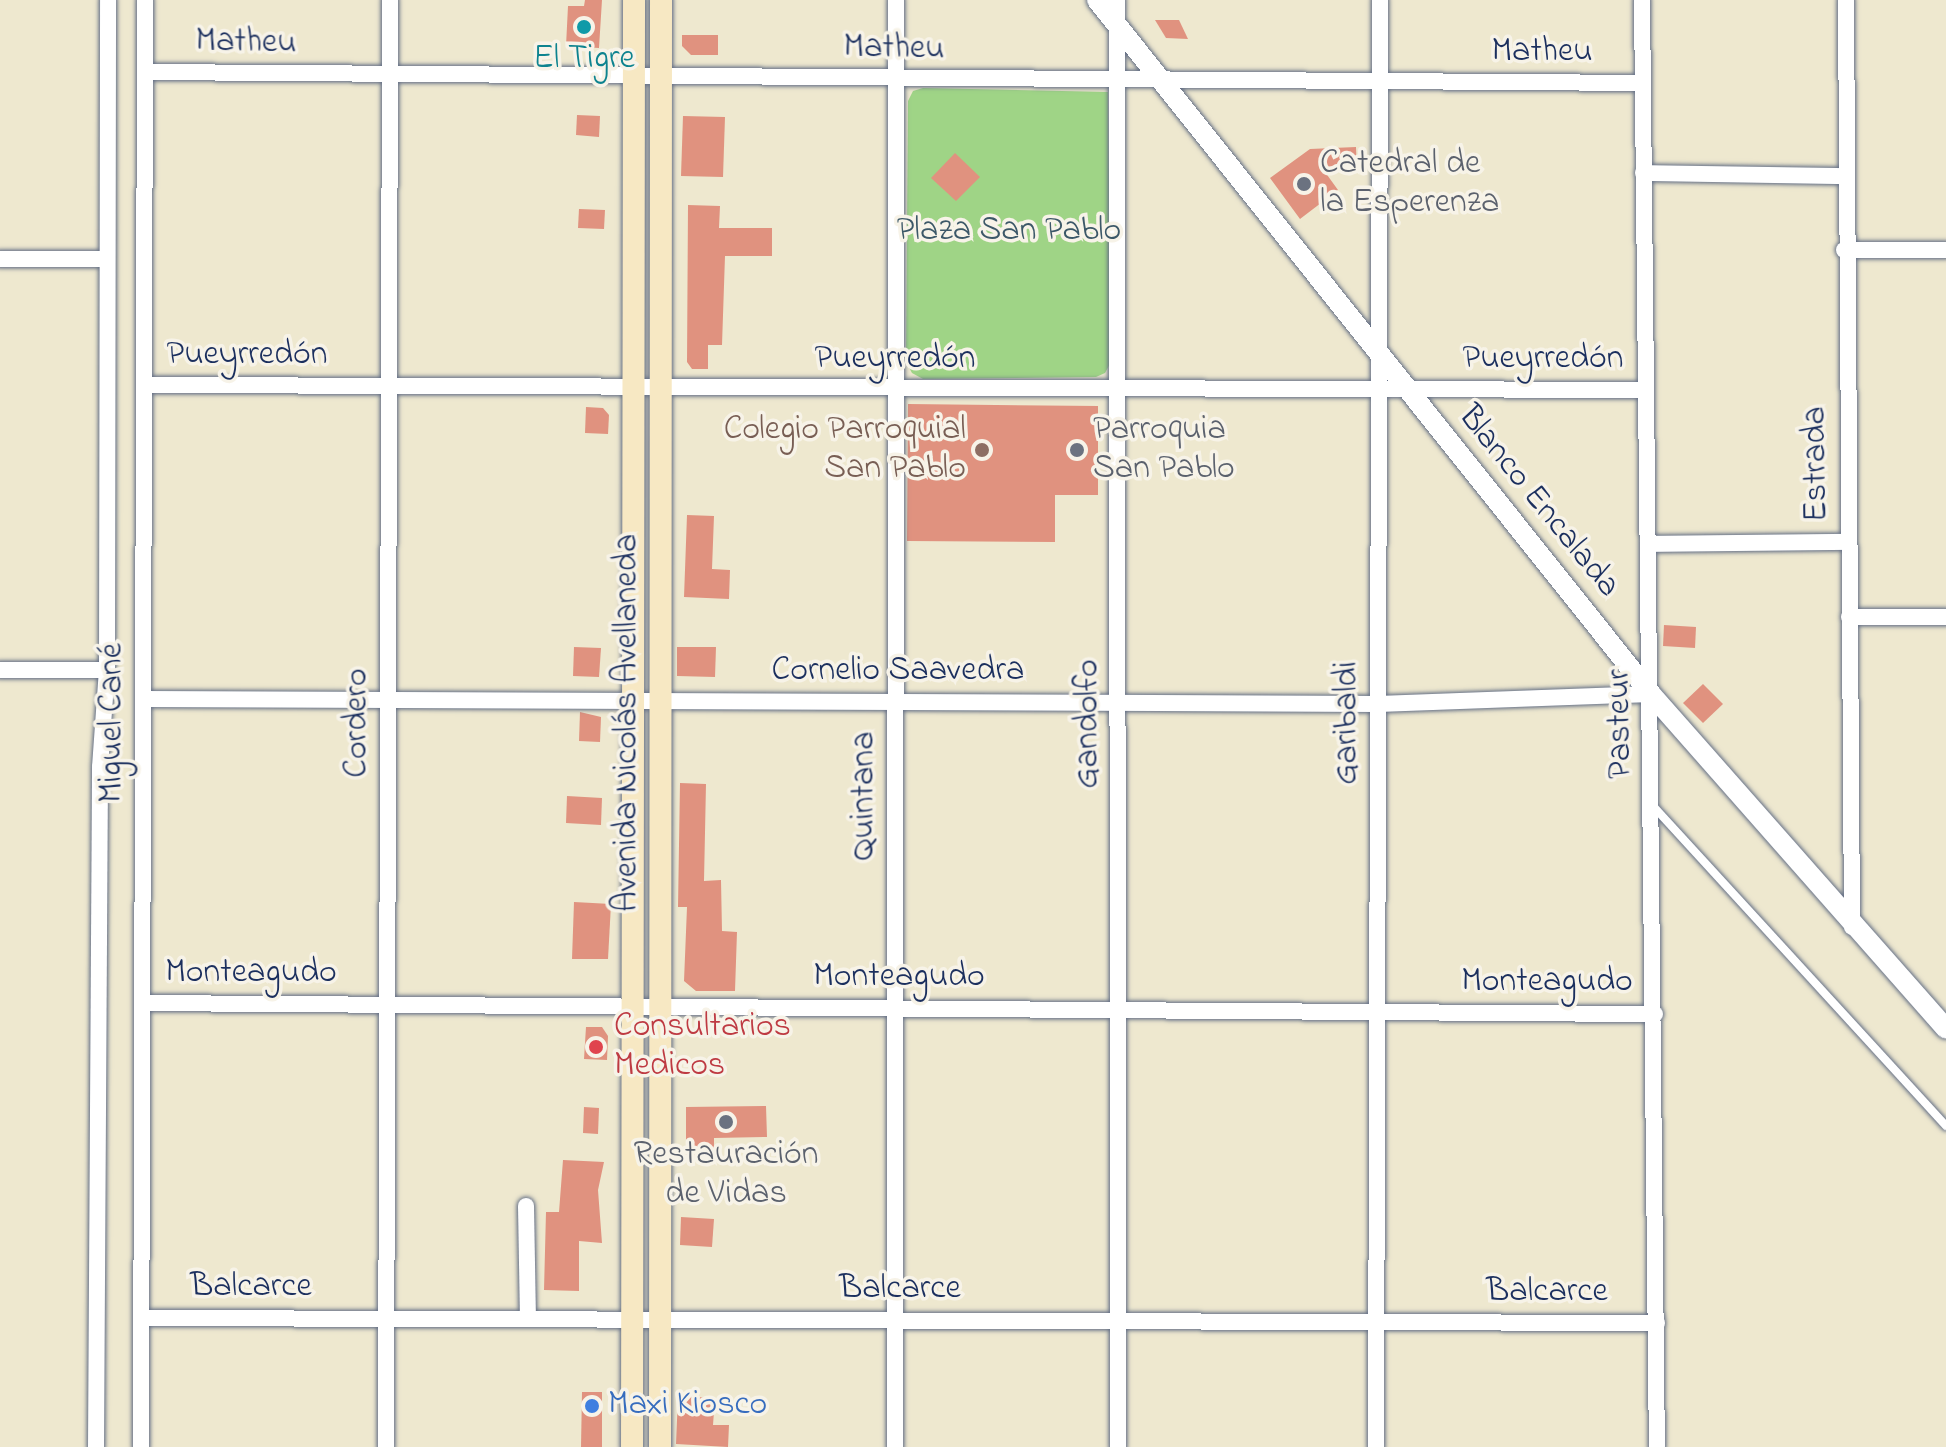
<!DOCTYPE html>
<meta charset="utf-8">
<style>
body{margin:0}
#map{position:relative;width:1946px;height:1447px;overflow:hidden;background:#eee8cf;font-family:"Indie Flower",sans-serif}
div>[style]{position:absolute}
.green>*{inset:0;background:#9fd486}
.building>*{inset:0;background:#e0927f}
.roads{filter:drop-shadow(0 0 2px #657086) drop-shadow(0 0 2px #657086)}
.service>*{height:8px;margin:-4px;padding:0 4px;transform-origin:4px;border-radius:4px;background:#fff}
.minor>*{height:16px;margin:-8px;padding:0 8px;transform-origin:8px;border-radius:8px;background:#fff}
.tertiary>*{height:20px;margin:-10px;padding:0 10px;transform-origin:10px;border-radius:10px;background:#fff}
.secondary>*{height:22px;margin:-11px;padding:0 11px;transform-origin:11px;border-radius:11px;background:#f7e8c3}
.dots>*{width:22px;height:22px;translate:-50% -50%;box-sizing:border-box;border:4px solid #f7f3e8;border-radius:50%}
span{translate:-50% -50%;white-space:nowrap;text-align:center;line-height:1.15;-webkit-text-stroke:7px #f7f3e8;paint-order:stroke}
.street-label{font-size:34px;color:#1b2f5e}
.culture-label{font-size:34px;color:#0d838f}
.worship-label{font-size:34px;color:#5b616d}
.left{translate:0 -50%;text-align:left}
.park-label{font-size:34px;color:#3c5868}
.education-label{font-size:34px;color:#785e54}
.right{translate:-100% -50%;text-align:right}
.health-label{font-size:34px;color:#be3a42}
.shop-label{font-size:34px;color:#366cbe}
</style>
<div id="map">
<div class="green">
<div style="clip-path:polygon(923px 88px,1108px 92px,1111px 362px,1105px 373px,1096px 377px,923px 379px,912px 373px,906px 362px,908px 101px,913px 91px)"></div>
</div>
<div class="building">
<div style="clip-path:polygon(585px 0,602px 0,599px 48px,566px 46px,568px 6px,584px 6px)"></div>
<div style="clip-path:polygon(1155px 20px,1179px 20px,1188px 39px,1166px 38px)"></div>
<div style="clip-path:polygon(682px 35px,718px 35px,718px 55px,691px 55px,682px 46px)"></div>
<div style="clip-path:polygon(577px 115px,600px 116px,599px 137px,576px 135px)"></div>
<div style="clip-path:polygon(683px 116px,725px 117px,723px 177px,681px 176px)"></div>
<div style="clip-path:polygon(1356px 147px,1357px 171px,1325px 172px,1338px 190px,1300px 219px,1270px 178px,1310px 149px)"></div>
<div style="clip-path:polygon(955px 153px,980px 177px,956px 201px,931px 178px)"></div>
<div style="clip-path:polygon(688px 205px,720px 206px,719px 228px,772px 228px,772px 256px,725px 256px,722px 345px,708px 345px,708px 369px,692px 369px,687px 362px)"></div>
<div style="clip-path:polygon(579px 209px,605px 210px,604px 229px,578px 228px)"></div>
<div style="clip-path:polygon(908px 404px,1098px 406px,1098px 495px,1055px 495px,1055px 542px,907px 541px)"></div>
<div style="clip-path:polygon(586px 407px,603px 408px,609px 415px,608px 434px,585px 433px)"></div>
<div style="clip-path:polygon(687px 515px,714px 516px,712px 569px,730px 570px,729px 599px,684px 597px)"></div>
<div style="clip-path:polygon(1664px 625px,1696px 627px,1695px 648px,1663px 646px)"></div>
<div style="clip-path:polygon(574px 647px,601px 648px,599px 677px,573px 676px)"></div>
<div style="clip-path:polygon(677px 647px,716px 647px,715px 677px,677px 676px)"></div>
<div style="clip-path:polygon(1703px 684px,1723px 704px,1703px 723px,1683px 703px)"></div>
<div style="clip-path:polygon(580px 712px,601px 717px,600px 742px,579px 741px)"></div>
<div style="clip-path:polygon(680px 783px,706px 784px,704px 881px,721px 880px,722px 931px,737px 932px,735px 991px,696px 991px,684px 981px,687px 907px,678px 907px)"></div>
<div style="clip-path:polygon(567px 796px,602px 798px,601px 825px,566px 823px)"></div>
<div style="clip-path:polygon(574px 902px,611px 904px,608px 959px,572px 959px)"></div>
<div style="clip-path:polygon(586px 1027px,602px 1027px,608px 1036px,607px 1060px,584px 1059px)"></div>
<div style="clip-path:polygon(766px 1106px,767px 1137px,714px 1138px,714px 1160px,686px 1161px,686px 1107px)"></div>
<div style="clip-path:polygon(584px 1107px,599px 1108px,598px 1134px,583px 1133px)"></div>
<div style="clip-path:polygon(563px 1160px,604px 1162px,598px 1190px,602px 1243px,579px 1241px,579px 1291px,544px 1290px,546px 1212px,559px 1212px)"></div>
<div style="clip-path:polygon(681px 1217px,714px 1219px,712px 1247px,680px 1245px)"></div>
<div style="clip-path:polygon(582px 1392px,602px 1392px,602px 1447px,581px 1447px)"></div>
<div style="clip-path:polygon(678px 1396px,715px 1398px,713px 1425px,729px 1425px,728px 1447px,676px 1444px)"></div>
</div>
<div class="roads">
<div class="service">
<div style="left:1653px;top:806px;width:434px;rotate:47.5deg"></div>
</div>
<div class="minor">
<div style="left:1117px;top:0;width:1447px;rotate:89.96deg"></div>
<div style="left:1642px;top:0;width:1447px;rotate:89.41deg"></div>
<div style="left:1846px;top:0;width:927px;rotate:89.63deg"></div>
<div style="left:146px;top:72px;width:1496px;rotate:0.42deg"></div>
<div style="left:1643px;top:173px;width:201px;rotate:0.9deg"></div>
<div style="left:1844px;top:250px;width:102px"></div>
<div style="left:0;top:259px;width:106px"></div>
<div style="left:145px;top:385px;width:1500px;rotate:0.19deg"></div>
<div style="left:1648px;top:544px;width:200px;rotate:-0.6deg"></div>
<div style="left:1849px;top:617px;width:97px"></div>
<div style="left:0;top:670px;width:107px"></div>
<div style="left:143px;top:699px;width:1235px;rotate:0.23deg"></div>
<div style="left:1378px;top:704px;width:273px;rotate:-2.1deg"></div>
<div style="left:142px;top:1003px;width:1513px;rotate:0.42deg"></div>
<div style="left:526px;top:1206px;width:112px;rotate:89deg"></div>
<div style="left:141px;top:1318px;width:1516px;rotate:0.19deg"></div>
<div style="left:96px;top:1447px;width:680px;rotate:-89.66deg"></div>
<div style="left:100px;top:767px;width:97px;rotate:-85.9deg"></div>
<div style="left:107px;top:670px;width:670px;rotate:-89.91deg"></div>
<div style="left:141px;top:1447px;width:1447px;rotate:-89.84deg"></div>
<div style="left:386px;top:1447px;width:1447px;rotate:-89.84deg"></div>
<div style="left:895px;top:1447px;width:1447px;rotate:-89.96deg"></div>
<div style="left:1376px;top:1447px;width:1447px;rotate:-89.84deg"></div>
</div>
<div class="tertiary">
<div style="left:1097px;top:0;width:888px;rotate:51.4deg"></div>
<div style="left:1651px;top:694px;width:446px;rotate:48.6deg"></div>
</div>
<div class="secondary">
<div style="left:632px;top:1447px;width:1447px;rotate:-89.92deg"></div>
<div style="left:660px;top:1447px;width:1447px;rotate:-89.96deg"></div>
</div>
</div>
<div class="dots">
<div style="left:584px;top:27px;background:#0f9aa8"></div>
<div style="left:1304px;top:184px;background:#6b7280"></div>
<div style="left:982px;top:450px;background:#8d6e63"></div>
<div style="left:1077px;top:450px;background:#6b7280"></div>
<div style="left:596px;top:1047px;background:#e0444e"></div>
<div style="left:726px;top:1122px;background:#6b7280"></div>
<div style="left:592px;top:1406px;background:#3f7fe0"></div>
</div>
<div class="street-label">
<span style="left:246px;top:43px;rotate:1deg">Matheu</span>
<span style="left:894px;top:49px;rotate:1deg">Matheu</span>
<span style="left:1542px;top:53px">Matheu</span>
<span style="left:247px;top:356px">Pueyrredón</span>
<span style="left:895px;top:360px">Pueyrredón</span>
<span style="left:1543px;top:360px">Pueyrredón</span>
<span style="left:1817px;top:464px;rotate:-91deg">Estrada</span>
<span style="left:1538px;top:502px;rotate:51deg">Blanco Encalada</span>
<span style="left:898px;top:672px">Cornelio Saavedra</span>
<span style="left:113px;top:723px;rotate:-90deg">Miguel Cané</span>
<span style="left:358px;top:723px;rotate:-90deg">Cordero</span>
<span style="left:628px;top:723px;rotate:-90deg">Avenida Nicolás Avellaneda</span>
<span style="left:1348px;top:723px;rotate:-90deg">Garibaldi</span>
<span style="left:1089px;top:724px;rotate:-90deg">Gandolfo</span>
<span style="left:1621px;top:724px;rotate:-91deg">Pasteur</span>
<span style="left:865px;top:796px;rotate:-90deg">Quintana</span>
<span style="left:251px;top:974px">Monteagudo</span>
<span style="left:899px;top:978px">Monteagudo</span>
<span style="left:1547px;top:983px">Monteagudo</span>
<span style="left:251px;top:1288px">Balcarce</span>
<span style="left:900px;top:1290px">Balcarce</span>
<span style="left:1547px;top:1293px">Balcarce</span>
</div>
<div class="culture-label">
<span style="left:584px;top:60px">El Tigre</span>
</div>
<div class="worship-label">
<span class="left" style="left:1320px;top:184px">Catedral de<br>la Esperenza</span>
<span class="left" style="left:1093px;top:450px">Parroquia<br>San Pablo</span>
<span style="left:726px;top:1175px">Restauración<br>de Vidas</span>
</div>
<div class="park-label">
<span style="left:1009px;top:232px">Plaza San Pablo</span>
</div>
<div class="education-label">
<span class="right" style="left:966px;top:450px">Colegio Parroquial<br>San Pablo</span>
</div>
<div class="health-label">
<span class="left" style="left:614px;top:1047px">Consultarios<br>Medicos</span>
</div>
<div class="shop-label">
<span class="left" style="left:608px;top:1406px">Maxi Kiosco</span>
</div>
</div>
